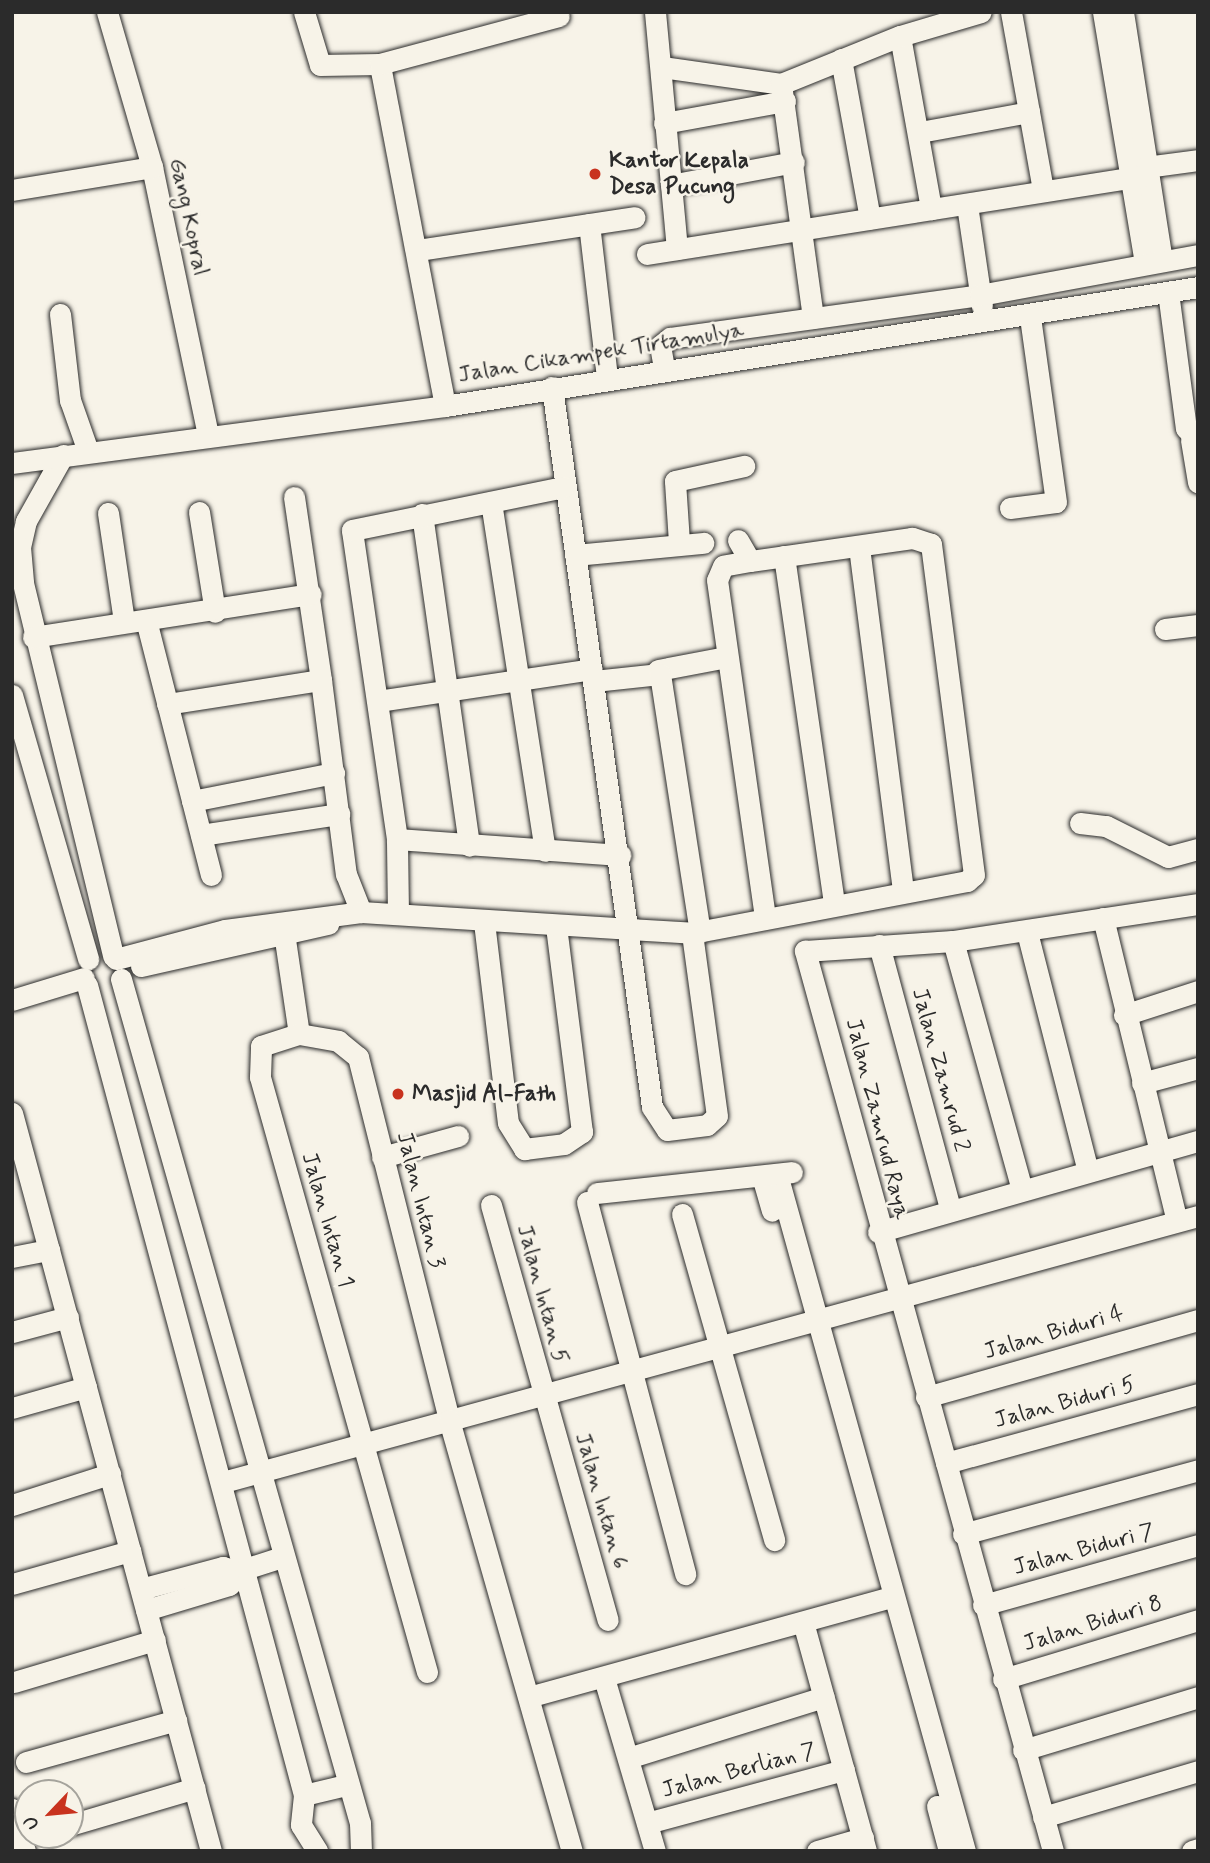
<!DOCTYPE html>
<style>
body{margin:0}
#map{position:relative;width:1210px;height:1863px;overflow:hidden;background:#f7f3e8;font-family:Mynerve,sans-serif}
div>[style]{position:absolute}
.roads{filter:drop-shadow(0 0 2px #2b2b2b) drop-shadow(0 0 2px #2b2b2b)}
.minor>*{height:21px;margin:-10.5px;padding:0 10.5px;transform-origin:10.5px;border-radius:10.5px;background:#f7f3e8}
.dots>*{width:19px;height:19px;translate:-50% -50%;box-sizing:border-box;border:4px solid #f7f3e8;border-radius:50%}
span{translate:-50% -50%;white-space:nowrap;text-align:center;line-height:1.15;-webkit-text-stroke:5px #f7f3e8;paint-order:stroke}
.poi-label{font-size:23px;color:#2b2b2b;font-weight:700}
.left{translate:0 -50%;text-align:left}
.street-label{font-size:23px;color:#2b2b2b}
.frame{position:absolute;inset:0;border:14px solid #2b2b2b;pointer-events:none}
.north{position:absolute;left:14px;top:1779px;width:70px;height:70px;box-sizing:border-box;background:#f7f3e8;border:2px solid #a5a39c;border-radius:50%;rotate:244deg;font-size:19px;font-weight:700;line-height:28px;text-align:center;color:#2b2b2b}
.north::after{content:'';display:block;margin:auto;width:24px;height:32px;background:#c8321e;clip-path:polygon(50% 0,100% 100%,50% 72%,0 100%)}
</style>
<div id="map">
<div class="roads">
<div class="minor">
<div style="left:107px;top:12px;width:161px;rotate:73.8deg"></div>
<div style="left:152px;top:167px;width:274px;rotate:78.2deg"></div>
<div style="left:304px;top:12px;width:55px;rotate:73.2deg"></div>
<div style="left:320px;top:65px;width:60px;rotate:-1deg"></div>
<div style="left:655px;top:12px;width:238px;rotate:84.7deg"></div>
<div style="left:1011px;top:12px;width:181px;rotate:79.8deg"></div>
<div style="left:1103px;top:12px;width:255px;rotate:80.5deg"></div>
<div style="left:1123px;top:12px;width:252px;rotate:81.1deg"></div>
<div style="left:900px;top:36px;width:176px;rotate:79.8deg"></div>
<div style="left:841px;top:59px;width:162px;rotate:79.7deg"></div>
<div style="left:662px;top:67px;width:120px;rotate:8.1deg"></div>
<div style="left:781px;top:84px;width:128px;rotate:-22deg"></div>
<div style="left:900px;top:36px;width:84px;rotate:-16.5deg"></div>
<div style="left:781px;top:84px;width:236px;rotate:82.2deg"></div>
<div style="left:664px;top:123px;width:123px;rotate:-10.3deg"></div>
<div style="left:920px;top:132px;width:111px;rotate:-10.4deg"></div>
<div style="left:1146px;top:167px;width:52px;rotate:-7.7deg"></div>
<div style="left:671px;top:185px;width:125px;rotate:-10.6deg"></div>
<div style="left:12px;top:190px;width:142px;rotate:-9.3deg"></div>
<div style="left:967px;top:205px;width:102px;rotate:81.6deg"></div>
<div style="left:589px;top:224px;width:154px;rotate:83.3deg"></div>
<div style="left:418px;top:250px;width:219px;rotate:-8.6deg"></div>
<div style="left:647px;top:254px;width:506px;rotate:-8.98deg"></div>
<div style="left:1168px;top:292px;width:137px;rotate:82.5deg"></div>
<div style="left:1186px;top:428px;width:18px;rotate:47deg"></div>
<div style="left:60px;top:314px;width:87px;rotate:83.4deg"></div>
<div style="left:70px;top:400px;width:54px;rotate:70.6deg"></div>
<div style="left:664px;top:368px;width:22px;rotate:-100deg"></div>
<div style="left:660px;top:346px;width:13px;rotate:-39deg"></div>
<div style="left:670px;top:338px;width:313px;rotate:-7.9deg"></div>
<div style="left:980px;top:295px;width:222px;rotate:-10.4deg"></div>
<div style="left:552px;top:387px;width:727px;rotate:82.09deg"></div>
<div style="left:652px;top:1107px;width:27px;rotate:57deg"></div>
<div style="left:667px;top:1130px;width:40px;rotate:-7.1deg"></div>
<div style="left:707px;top:1125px;width:13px;rotate:-42deg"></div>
<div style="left:717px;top:1116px;width:185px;rotate:-97.8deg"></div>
<div style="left:445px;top:406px;width:348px;rotate:-100.8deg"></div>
<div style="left:380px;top:64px;width:185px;rotate:-15deg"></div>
<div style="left:1191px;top:440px;width:43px;rotate:80.5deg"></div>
<div style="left:63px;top:455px;width:76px;rotate:119.3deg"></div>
<div style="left:26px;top:521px;width:27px;rotate:103deg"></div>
<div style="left:20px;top:547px;width:36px;rotate:85deg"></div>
<div style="left:23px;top:583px;width:384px;rotate:76.4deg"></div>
<div style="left:12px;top:463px;width:437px;rotate:-7.5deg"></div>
<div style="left:445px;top:406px;width:762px;rotate:-8.98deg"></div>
<div style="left:294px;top:497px;width:185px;rotate:81.6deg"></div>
<div style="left:491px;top:502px;width:353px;rotate:81.2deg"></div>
<div style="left:1010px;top:508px;width:46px;rotate:-7.4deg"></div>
<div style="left:1056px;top:502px;width:188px;rotate:-98deg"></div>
<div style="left:199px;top:512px;width:101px;rotate:80.9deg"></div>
<div style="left:108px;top:513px;width:109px;rotate:81.6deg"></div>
<div style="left:422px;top:514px;width:335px;rotate:81.9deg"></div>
<div style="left:679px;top:542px;width:61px;rotate:-93.8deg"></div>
<div style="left:675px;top:481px;width:71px;rotate:-12.3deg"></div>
<div style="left:859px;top:547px;width:345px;rotate:82.7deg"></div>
<div style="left:575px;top:555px;width:129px;rotate:-5.4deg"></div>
<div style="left:784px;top:556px;width:349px;rotate:81.8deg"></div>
<div style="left:750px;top:561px;width:27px;rotate:170deg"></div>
<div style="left:723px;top:566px;width:15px;rotate:113deg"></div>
<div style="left:717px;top:580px;width:342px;rotate:81.9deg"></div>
<div style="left:146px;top:620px;width:263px;rotate:75.7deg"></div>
<div style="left:1165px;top:629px;width:33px;rotate:-7deg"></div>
<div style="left:33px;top:637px;width:281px;rotate:-8.8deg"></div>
<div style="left:658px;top:670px;width:69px;rotate:-10.8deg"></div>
<div style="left:594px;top:681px;width:66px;rotate:-6.1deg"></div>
<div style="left:660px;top:674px;width:261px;rotate:81.2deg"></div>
<div style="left:12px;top:695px;width:275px;rotate:73.9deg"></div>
<div style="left:378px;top:701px;width:216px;rotate:-8.5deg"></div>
<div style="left:167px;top:704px;width:156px;rotate:-8.9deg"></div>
<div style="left:321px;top:680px;width:196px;rotate:82.7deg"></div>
<div style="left:346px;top:874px;width:41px;rotate:68.5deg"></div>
<div style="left:192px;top:801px;width:145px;rotate:-11.2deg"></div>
<div style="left:1080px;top:823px;width:26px;rotate:7deg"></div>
<div style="left:1106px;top:826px;width:69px;rotate:26.6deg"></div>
<div style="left:1168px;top:857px;width:31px;rotate:-15deg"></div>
<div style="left:201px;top:835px;width:140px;rotate:-8.7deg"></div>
<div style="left:397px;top:839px;width:224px;rotate:4.1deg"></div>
<div style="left:398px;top:914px;width:75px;rotate:-90.8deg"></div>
<div style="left:397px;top:839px;width:312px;rotate:-98.3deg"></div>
<div style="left:352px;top:530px;width:216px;rotate:-11.5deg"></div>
<div style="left:1103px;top:918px;width:312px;rotate:76.3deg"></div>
<div style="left:484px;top:922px;width:202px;rotate:83.2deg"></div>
<div style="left:508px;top:1123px;width:31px;rotate:58deg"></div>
<div style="left:524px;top:1149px;width:40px;rotate:-7.1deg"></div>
<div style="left:564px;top:1144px;width:22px;rotate:-34deg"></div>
<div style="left:582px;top:1132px;width:207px;rotate:-97.2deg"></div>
<div style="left:283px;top:926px;width:109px;rotate:81.6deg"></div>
<div style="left:1027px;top:932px;width:247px;rotate:75.7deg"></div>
<div style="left:953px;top:941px;width:257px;rotate:74.5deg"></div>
<div style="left:879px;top:945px;width:273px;rotate:74.9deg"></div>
<div style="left:116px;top:959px;width:113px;rotate:-14.9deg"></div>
<div style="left:225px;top:930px;width:137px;rotate:-7.5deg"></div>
<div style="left:361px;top:912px;width:332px;rotate:3.6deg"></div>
<div style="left:692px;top:933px;width:280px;rotate:-10.7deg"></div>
<div style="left:967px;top:881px;width:9px;rotate:-41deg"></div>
<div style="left:974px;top:875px;width:334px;rotate:-97.4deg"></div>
<div style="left:931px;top:544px;width:20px;rotate:-162deg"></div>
<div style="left:912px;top:538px;width:164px;rotate:171.9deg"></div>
<div style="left:750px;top:561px;width:24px;rotate:-120deg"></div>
<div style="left:141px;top:966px;width:192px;rotate:-12.7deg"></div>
<div style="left:121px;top:979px;width:877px;rotate:74.19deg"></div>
<div style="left:360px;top:1823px;width:28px;rotate:88deg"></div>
<div style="left:87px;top:985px;width:839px;rotate:75deg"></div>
<div style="left:304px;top:1795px;width:43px;rotate:-13.4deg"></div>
<div style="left:12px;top:1000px;width:75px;rotate:-17deg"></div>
<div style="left:1124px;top:1015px;width:78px;rotate:-18deg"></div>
<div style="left:1142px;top:1083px;width:58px;rotate:-15deg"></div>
<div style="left:12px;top:1113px;width:764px;rotate:74.91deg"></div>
<div style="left:382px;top:1157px;width:79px;rotate:-15.4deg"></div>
<div style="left:777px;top:1174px;width:703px;rotate:74.48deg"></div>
<div style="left:762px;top:1176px;width:36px;rotate:74deg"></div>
<div style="left:597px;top:1193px;width:196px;rotate:-6.1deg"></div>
<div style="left:587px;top:1202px;width:385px;rotate:75.2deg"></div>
<div style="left:491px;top:1205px;width:431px;rotate:74.3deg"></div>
<div style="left:682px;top:1214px;width:339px;rotate:74.2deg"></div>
<div style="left:878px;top:1232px;width:333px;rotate:-15.9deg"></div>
<div style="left:12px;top:1257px;width:38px;rotate:-11deg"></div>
<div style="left:12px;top:1332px;width:58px;rotate:-15deg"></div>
<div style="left:926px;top:1397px;width:283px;rotate:-15.8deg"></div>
<div style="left:12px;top:1408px;width:77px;rotate:-15.8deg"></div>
<div style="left:946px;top:1463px;width:261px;rotate:-15.3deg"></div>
<div style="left:223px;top:1482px;width:1011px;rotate:-15.26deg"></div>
<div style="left:12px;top:1505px;width:103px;rotate:-17.6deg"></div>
<div style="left:963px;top:1534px;width:244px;rotate:-15.2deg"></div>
<div style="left:12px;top:1584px;width:123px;rotate:-15.6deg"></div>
<div style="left:141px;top:1589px;width:85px;rotate:-15deg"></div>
<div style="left:223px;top:1567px;width:18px;rotate:16deg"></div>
<div style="left:983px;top:1605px;width:223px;rotate:-15.6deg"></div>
<div style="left:146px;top:1610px;width:87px;rotate:-16.8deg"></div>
<div style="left:229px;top:1585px;width:23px;rotate:-45deg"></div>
<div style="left:245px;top:1569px;width:38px;rotate:-18deg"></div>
<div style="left:803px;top:1622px;width:238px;rotate:74.6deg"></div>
<div style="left:427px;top:1672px;width:618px;rotate:-105.68deg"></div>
<div style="left:260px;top:1077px;width:31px;rotate:-88deg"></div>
<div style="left:261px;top:1046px;width:40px;rotate:-18deg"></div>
<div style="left:299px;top:1034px;width:40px;rotate:10deg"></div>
<div style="left:338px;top:1041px;width:26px;rotate:39deg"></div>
<div style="left:358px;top:1057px;width:374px;rotate:75.9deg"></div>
<div style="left:449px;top:1420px;width:448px;rotate:74.1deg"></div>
<div style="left:604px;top:1678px;width:180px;rotate:73.6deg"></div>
<div style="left:1003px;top:1679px;width:204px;rotate:-16.8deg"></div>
<div style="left:14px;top:1682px;width:147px;rotate:-16.6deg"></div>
<div style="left:532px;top:1696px;width:373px;rotate:-15.4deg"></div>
<div style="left:1023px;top:1750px;width:183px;rotate:-16.8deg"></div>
<div style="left:628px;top:1758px;width:205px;rotate:-17.3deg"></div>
<div style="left:26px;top:1762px;width:156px;rotate:-15.6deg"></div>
<div style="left:304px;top:1795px;width:30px;rotate:96deg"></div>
<div style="left:301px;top:1825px;width:31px;rotate:58deg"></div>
<div style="left:937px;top:1806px;width:47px;rotate:75.1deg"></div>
<div style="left:12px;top:1809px;width:44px;rotate:72.8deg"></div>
<div style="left:1043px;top:1817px;width:162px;rotate:-16.5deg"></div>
<div style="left:647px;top:1823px;width:204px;rotate:-15.1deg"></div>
<div style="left:70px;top:1825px;width:130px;rotate:-16.5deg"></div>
<div style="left:817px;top:1851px;width:48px;rotate:-15.8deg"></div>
<div style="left:1053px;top:1851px;width:934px;rotate:-105.41deg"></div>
<div style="left:805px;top:951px;width:148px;rotate:-3.9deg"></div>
<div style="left:953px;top:941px;width:248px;rotate:-8.6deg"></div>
<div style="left:1192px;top:1851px;width:6px;rotate:-18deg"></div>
</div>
</div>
<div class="dots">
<div style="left:595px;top:174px;background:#c8321e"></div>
<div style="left:398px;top:1094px;background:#c8321e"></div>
</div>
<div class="poi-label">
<span class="left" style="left:609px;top:174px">Kantor Kepala<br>Desa Pucung</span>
<span class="left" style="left:412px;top:1094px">Masjid Al-Fath</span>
</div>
<div class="street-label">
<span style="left:188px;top:217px;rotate:78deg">Gang Kopral</span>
<span style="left:601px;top:353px;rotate:-9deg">Jalan Cikampek Tirtamulya</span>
<span style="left:940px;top:1070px;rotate:75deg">Jalan Zamrud 2</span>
<span style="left:877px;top:1119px;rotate:76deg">Jalan Zamrud Raya</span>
<span style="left:420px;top:1200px;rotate:76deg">Jalan Intan 3</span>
<span style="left:327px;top:1220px;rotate:74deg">Jalan Intan 1</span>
<span style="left:542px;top:1294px;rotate:75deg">Jalan Intan 5</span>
<span style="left:1054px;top:1333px;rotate:-16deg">Jalan Biduri 4</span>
<span style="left:1065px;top:1403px;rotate:-15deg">Jalan Biduri 5</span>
<span style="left:601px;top:1501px;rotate:74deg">Jalan Intan 6</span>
<span style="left:1084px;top:1550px;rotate:-15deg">Jalan Biduri 7</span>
<span style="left:1093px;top:1624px;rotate:-17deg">Jalan Biduri 8</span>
<span style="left:739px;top:1771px;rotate:-15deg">Jalan Berlian 7</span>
</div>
<div class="frame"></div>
<div class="north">U</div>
</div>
